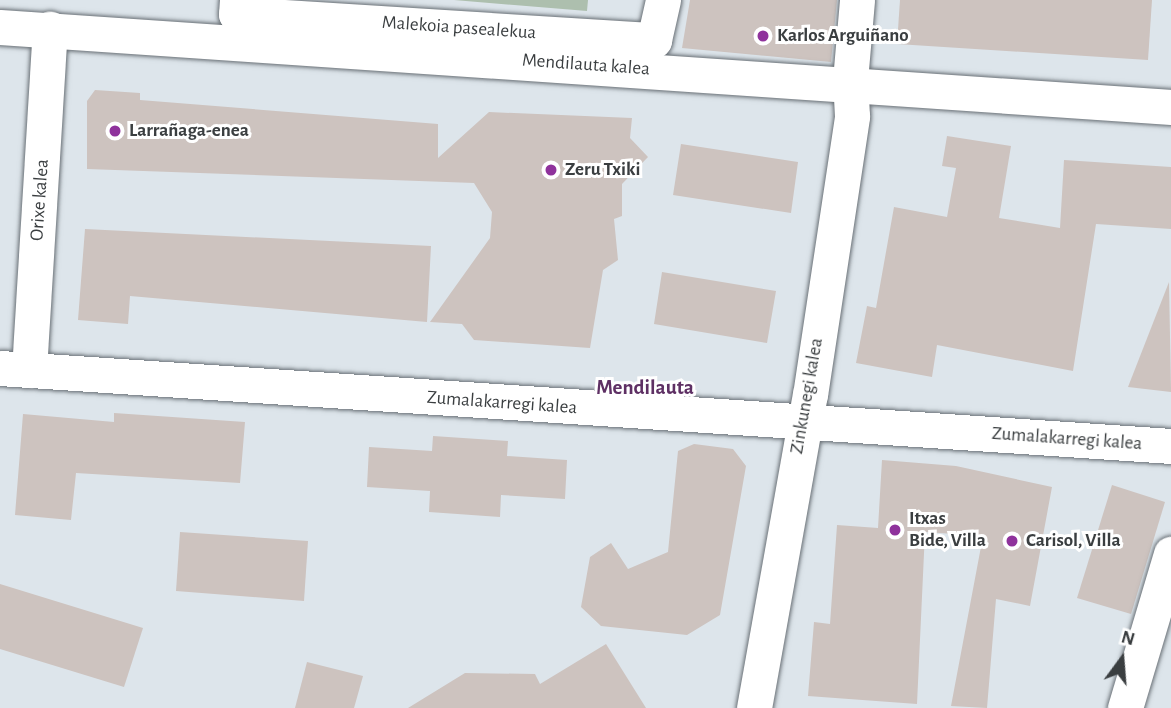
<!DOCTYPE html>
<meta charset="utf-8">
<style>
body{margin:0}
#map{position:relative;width:1171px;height:708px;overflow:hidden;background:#dde5eb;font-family:"Alegreya Sans",sans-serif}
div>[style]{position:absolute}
.green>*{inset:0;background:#adbfae}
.building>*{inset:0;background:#cdc3bf}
.roads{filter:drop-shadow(0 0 2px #697076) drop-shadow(0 0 2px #697076)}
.minor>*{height:35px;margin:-17.5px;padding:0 17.5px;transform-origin:17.5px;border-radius:17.5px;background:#fff}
.dots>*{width:19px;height:19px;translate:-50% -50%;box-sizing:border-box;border:4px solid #fff;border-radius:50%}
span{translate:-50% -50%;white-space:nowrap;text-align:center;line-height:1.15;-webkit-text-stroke:6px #fff;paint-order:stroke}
.street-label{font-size:19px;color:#3a3e40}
.poi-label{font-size:19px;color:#3a3e40;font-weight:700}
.left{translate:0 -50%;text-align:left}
.neighbourhood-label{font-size:21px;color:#5e3064;font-weight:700}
.north{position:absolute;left:1087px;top:624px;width:70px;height:70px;-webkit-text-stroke:5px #fff;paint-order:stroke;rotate:16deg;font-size:19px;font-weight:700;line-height:28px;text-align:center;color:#3a3e40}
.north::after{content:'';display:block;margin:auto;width:24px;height:32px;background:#3a3e40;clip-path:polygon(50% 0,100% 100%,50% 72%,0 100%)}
</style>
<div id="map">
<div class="green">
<div style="clip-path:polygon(454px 0,588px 0,587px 11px)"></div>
</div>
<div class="building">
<div style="clip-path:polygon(690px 0,837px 0,831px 62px,682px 48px)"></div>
<div style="clip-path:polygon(900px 0,1152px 0,1148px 60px,897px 44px)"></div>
<div style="clip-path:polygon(95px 90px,140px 93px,140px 100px,438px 124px,438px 158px,489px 112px,632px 118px,630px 138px,648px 157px,622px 184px,622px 216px,614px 219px,618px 260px,603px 270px,590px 348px,474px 340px,462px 324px,430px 322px,490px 238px,492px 212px,474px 183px,87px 169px,87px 101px)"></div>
<div style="clip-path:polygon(947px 136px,1011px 146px,999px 218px,1060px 228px,1064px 160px,1171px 167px,1171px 229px,1096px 224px,1073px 371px,937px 345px,932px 377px,856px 363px,867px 306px,876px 308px,894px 207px,947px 217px,956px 168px,942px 166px)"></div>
<div style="clip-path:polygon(681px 144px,798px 162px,791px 213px,673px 195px)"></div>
<div style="clip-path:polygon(85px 229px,431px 246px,427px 322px,130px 296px,128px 324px,78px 320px)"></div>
<div style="clip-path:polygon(662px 272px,776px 291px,767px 343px,654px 324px)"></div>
<div style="clip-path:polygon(1169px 282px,1171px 392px,1128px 387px)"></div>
<div style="clip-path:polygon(114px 413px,245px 422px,240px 483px,76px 473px,71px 520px,15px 515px,23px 414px,114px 422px)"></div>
<div style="clip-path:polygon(433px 436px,508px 441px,507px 456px,567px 460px,565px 499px,501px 495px,500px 517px,429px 512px,430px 491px,367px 487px,369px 447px,432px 451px)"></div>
<div style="clip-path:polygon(694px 444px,733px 449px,746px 466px,720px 615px,687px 635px,601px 626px,581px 607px,590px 557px,611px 543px,628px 569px,668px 552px,678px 451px)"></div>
<div style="clip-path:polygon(882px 460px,956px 466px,1052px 487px,1030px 606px,996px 599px,987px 708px,951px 706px,983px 536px,925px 532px,917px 704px,808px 696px,814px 622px,830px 624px,837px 525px,878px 528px)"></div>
<div style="clip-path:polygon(1112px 485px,1165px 502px,1131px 614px,1077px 598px)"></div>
<div style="clip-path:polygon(180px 532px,308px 541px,304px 601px,176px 591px)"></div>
<div style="clip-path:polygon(0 584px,143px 628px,124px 687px,0 649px)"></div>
<div style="clip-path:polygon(606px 644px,646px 708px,408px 708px,465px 673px,535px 674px,540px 684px)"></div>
<div style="clip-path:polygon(307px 662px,363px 676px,354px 708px,295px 708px)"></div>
</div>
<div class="roads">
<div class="minor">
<div style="left:237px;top:0;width:14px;rotate:94deg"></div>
<div style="left:236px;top:14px;width:419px;rotate:3.6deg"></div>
<div style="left:654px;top:40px;width:41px;rotate:-77.3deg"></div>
<div style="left:0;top:27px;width:1174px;rotate:3.91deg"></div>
<div style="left:851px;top:69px;width:69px;rotate:-85deg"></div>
<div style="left:0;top:368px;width:1174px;rotate:3.81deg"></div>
<div style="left:29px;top:370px;width:342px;rotate:-86.5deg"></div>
<div style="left:754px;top:708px;width:318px;rotate:-79.9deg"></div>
<div style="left:810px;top:395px;width:282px;rotate:-81.4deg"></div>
<div style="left:852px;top:116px;width:33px;rotate:-93deg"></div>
<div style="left:1125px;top:708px;width:161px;rotate:-73.4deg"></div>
</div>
</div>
<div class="dots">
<div style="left:763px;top:36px;background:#8f329c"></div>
<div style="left:115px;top:131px;background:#8f329c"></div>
<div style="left:551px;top:170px;background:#8f329c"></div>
<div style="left:895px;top:530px;background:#8f329c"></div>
<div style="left:1012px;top:541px;background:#8f329c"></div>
</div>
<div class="street-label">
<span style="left:459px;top:28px;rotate:4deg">Malekoia pasealekua</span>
<span style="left:586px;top:65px;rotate:4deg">Mendilauta kalea</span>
<span style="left:40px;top:200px;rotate:-86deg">Orixe kalea</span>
<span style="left:807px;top:396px;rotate:-80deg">Zinkunegi kalea</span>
<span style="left:502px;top:403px;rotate:4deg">Zumalakarregi kalea</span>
<span style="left:1067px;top:439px;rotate:4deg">Zumalakarregi kalea</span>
</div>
<div class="poi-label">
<span class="left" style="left:777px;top:36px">Karlos Arguiñano</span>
<span class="left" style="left:129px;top:131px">Larrañaga-enea</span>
<span class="left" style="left:565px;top:170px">Zeru Txiki</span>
<span class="left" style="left:909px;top:530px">Itxas<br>Bide, Villa</span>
<span class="left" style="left:1026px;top:541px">Carisol, Villa</span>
</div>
<div class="neighbourhood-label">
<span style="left:645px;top:388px">Mendilauta</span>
</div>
<div class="north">N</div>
</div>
